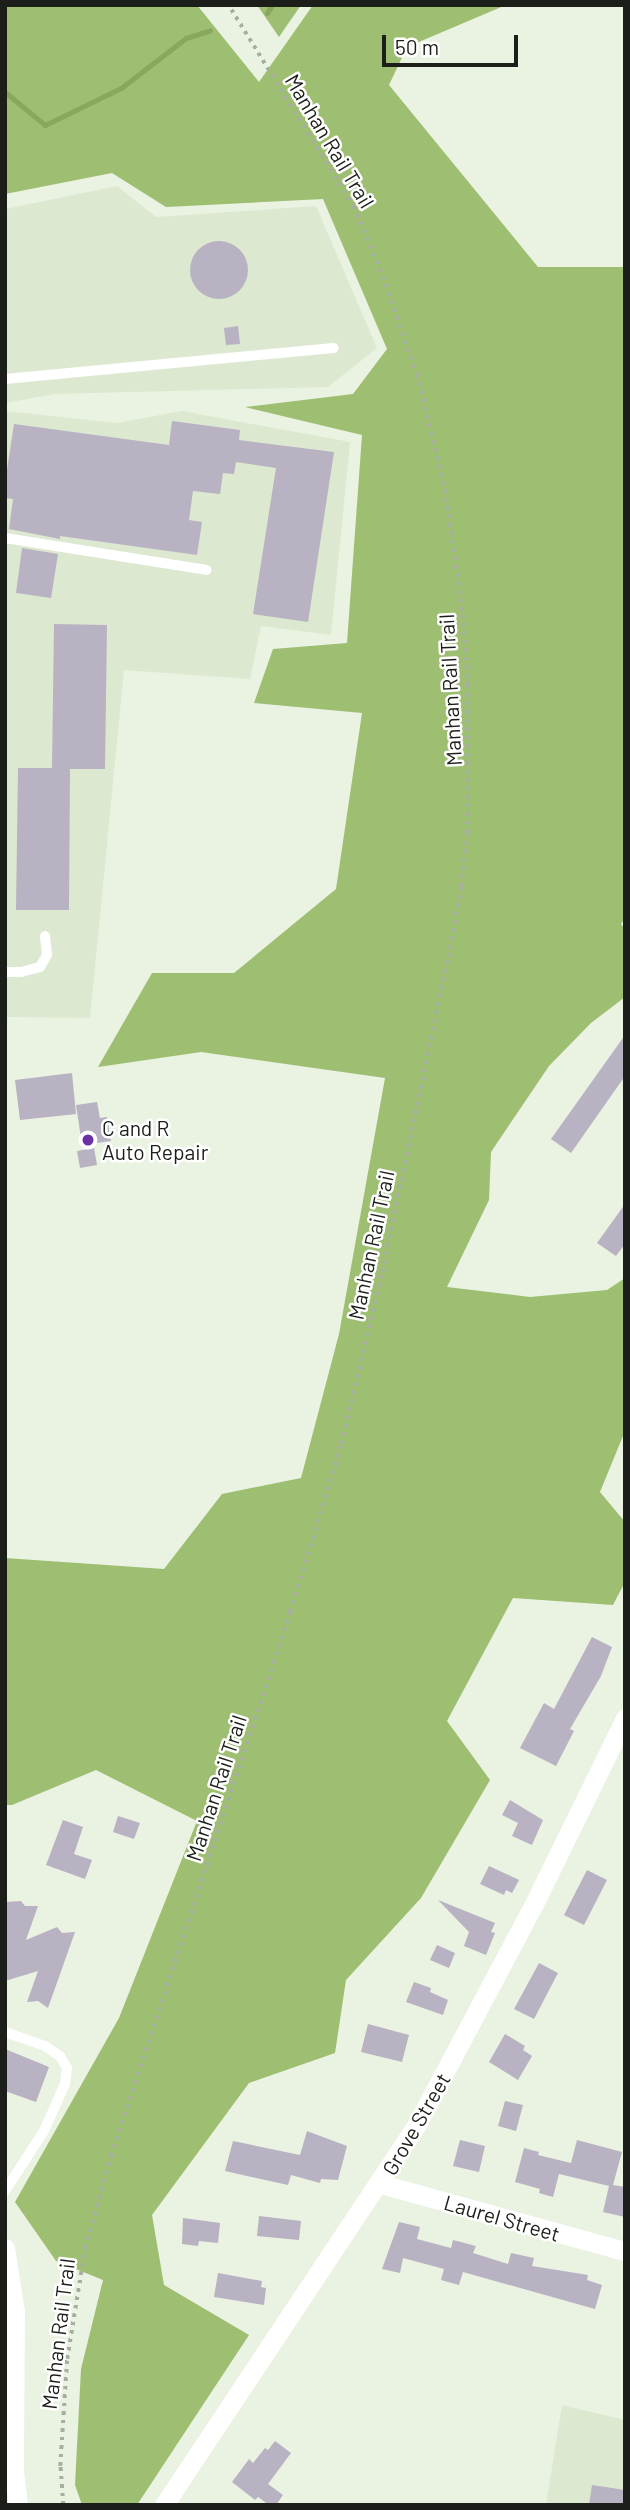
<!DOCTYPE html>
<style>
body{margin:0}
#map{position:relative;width:630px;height:2510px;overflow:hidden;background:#eaf2e1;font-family:Barlow,sans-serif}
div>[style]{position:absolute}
.built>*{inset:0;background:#dde8d0}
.forest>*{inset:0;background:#9ebe72}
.stream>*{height:5px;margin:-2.5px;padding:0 2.5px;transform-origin:2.5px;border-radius:2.5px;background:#89a85d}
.building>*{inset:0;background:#b8b2c2}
.round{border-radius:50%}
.path>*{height:3.5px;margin-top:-1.75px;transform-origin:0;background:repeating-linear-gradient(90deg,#a7aea0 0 3.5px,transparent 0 8.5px)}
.service>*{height:10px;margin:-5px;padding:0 5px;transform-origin:5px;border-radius:5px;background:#fff}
.minor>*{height:19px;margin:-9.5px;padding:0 9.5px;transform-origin:9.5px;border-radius:9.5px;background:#fff}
.dots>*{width:19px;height:19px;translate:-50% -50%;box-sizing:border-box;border:4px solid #fff;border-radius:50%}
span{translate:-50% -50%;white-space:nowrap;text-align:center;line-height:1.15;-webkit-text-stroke:5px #fff;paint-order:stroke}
.street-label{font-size:21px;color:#1c1f19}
.poi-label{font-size:21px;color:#1c1f19}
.left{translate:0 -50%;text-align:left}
.frame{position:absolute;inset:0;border:7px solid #1c1f19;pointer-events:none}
.scale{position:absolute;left:382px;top:35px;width:136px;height:32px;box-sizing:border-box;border:4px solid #1c1f19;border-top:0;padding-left:9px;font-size:21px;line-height:24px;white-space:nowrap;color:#1c1f19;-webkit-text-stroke:5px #fff;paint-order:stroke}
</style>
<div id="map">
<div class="built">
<div style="clip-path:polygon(117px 186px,156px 217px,316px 206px,377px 348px,328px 387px,54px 394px,5px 403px,5px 209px)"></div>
<div style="clip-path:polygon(5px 411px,117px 423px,182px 411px,350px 442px,331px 635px,261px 626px,250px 679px,124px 670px,90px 1018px,5px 1017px)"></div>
<div style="clip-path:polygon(562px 2405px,625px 2420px,625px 2505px,546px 2505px)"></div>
</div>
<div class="forest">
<div style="clip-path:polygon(5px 5px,197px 5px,259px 82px,313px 5px,506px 5px,407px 47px,389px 85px,538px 267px,625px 267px,625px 918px,621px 924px,625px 929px,625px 997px,591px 1023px,549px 1066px,491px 1152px,489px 1200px,447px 1287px,530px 1297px,607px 1290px,625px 1278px,625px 1431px,600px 1492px,625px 1522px,625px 1582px,613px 1605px,513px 1598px,447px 1721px,490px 1780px,421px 1898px,346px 1980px,335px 2053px,249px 2083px,152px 2215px,164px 2285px,249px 2335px,137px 2505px,82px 2505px,75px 2485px,81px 2369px,103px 2280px,56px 2261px,15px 2202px,119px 2018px,197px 1821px,96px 1770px,12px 1805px,5px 1805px,5px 1558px,164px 1569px,222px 1494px,301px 1478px,339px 1334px,385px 1078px,201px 1052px,98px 1067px,152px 973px,234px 973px,336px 889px,362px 713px,254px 703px,273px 649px,347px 643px,362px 435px,245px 407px,353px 394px,387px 349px,323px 199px,166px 207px,112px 173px,5px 194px)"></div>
<div style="clip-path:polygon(257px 5px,301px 5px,279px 37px)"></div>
</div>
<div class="stream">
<div style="left:267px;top:13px;width:9px;rotate:-58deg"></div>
<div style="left:5px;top:92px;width:52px;rotate:39.5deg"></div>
<div style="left:45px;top:125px;width:85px;rotate:-26deg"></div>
<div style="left:121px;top:88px;width:82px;rotate:-37.6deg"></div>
<div style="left:186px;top:38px;width:25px;rotate:-18deg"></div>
</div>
<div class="building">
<div class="round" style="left:190px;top:241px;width:58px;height:58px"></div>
<div style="clip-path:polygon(238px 326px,240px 344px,226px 345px,224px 328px)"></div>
<div style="clip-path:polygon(172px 421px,240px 430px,239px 440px,334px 452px,308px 622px,253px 614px,276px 468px,236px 462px,234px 474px,223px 473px,220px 494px,193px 491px,189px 520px,202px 522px,197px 555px,60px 536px,60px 539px,9px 529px,13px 499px,5px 498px,5px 483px,14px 424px,169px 445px)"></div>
<div style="clip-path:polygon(22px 548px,58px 554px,51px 598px,16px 593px)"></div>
<div style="clip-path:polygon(54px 624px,107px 625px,105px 769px,70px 769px,69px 910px,16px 910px,18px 768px,52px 768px)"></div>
<div style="clip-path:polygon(625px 1035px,625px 1076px,571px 1153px,551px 1139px)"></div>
<div style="clip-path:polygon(72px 1073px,76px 1114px,20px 1120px,15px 1080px)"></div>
<div style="clip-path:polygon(97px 1102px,100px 1118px,107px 1117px,111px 1141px,82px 1145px,76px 1105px)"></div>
<div style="clip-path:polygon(94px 1148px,97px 1165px,80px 1168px,77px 1151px)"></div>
<div style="clip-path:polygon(625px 1204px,625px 1244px,616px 1256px,597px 1243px)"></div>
<div style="clip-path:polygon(592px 1637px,612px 1647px,601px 1676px,570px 1729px,574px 1731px,556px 1766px,520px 1748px,544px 1703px,554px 1709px)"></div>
<div style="clip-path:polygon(510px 1800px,543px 1820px,532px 1845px,512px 1836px,518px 1823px,502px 1815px)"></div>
<div style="clip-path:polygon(118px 1816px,140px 1823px,134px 1839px,113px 1832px)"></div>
<div style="clip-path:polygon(63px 1820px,83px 1827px,74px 1854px,92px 1860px,85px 1879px,46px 1865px)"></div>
<div style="clip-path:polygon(489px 1866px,519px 1880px,512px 1893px,506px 1890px,504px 1895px,480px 1884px)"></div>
<div style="clip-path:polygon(587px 1870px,607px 1880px,584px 1925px,564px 1915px)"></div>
<div style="clip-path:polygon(438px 1900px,495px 1923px,491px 1932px,495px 1933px,486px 1955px,464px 1946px,469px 1932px)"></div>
<div style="clip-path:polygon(21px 1901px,25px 1906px,38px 1906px,26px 1940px,57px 1927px,62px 1933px,75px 1932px,48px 2008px,38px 2001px,27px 2002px,38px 1971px,5px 1981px,5px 1902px)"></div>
<div style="clip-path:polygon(437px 1945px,455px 1953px,449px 1968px,430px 1960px)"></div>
<div style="clip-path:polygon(539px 1963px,558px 1973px,534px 2019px,514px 2009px)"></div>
<div style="clip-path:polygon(414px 1982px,431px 1988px,430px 1992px,448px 2000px,443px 2015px,406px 2002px)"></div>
<div style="clip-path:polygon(368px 2024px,409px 2035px,402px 2062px,361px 2052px)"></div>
<div style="clip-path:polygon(505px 2034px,525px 2046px,523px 2050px,532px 2056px,518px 2080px,489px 2062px)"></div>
<div style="clip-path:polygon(5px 2049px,49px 2067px,36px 2102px,5px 2091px)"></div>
<div style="clip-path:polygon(505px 2101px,523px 2105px,516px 2131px,498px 2126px)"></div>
<div style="clip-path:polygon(307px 2131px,347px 2146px,338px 2180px,321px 2179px,320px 2183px,291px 2175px,288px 2185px,225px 2171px,233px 2141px,300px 2155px)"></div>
<div style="clip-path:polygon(460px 2140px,485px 2146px,479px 2172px,453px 2166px)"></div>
<div style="clip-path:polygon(577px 2140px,622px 2152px,613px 2185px,625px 2187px,625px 2217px,603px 2212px,609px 2186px,559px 2174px,553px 2197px,539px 2193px,540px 2189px,515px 2182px,524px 2148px,539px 2152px,538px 2155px,571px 2163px)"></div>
<div style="clip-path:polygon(259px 2216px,301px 2221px,299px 2240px,257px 2236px)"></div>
<div style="clip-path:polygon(183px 2218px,220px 2223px,218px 2243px,199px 2241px,198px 2246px,182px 2244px)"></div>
<div style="clip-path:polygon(399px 2222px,420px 2227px,417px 2239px,451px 2248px,453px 2240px,476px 2246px,473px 2253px,508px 2264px,511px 2253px,534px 2258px,532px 2266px,588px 2275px,587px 2280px,602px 2285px,595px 2309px,463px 2272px,459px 2285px,441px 2280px,444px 2269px,403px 2258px,400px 2273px,382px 2269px)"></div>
<div style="clip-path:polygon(218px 2273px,262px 2281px,261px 2287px,266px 2288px,264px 2305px,214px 2297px)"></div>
<div style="clip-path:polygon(275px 2441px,291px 2453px,268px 2484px,283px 2495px,276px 2505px,269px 2505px,258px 2497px,255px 2500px,232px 2482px,249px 2459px,253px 2463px,265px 2448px,268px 2450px)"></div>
<div style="clip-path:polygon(592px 2485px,625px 2490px,625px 2505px,589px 2505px)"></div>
</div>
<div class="path">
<div style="left:63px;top:2505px;width:39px;rotate:-94deg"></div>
<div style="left:60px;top:2466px;width:107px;rotate:-86.3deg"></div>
<div style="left:67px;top:2359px;width:112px;rotate:-80.8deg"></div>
<div style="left:85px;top:2248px;width:96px;rotate:-74.2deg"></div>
<div style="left:111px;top:2156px;width:573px;rotate:-71.79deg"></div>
<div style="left:290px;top:1612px;width:176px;rotate:-73.1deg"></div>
<div style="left:341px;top:1444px;width:177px;rotate:-76.6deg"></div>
<div style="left:382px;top:1272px;width:322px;rotate:-78.2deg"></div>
<div style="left:448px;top:957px;width:71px;rotate:-79.5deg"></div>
<div style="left:461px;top:887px;width:54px;rotate:-83.7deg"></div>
<div style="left:467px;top:833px;width:147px;rotate:-89.6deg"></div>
<div style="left:468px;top:686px;width:75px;rotate:-94.6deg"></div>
<div style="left:462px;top:611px;width:127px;rotate:-98.1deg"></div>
<div style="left:444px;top:485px;width:112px;rotate:-103.9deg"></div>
<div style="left:417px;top:376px;width:102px;rotate:-109deg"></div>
<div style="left:384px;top:280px;width:78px;rotate:-112.6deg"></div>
<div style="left:354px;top:208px;width:239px;rotate:-121.8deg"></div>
</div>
<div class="service">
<div style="left:5px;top:379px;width:330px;rotate:-5.4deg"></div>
<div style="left:5px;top:538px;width:204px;rotate:9deg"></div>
<div style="left:5px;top:972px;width:16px"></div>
<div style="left:21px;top:972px;width:20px;rotate:-15deg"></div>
<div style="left:40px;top:967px;width:14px;rotate:-60deg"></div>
<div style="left:47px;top:955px;width:19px;rotate:-96deg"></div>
<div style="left:5px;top:2032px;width:42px;rotate:19.3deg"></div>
<div style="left:45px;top:2046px;width:18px;rotate:34deg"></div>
<div style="left:60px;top:2056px;width:14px;rotate:60deg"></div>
<div style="left:67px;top:2068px;width:16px;rotate:97deg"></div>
<div style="left:65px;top:2084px;width:51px;rotate:114.1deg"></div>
<div style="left:44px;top:2131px;width:72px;rotate:123deg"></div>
</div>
<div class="minor">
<div style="left:381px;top:2184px;width:253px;rotate:15.4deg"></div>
<div style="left:5px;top:2248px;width:65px;rotate:81.1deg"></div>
<div style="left:15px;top:2312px;width:160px;rotate:90.4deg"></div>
<div style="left:14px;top:2472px;width:33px;rotate:83deg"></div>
<div style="left:164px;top:2505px;width:457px;rotate:-56.4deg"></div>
<div style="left:417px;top:2124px;width:249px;rotate:-62deg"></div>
<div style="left:534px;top:1904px;width:207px;rotate:-63.9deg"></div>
</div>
<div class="dots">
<div style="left:88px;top:1140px;background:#6b32a8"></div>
</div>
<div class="street-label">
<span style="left:330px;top:141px;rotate:59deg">Manhan Rail Trail</span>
<span style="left:450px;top:690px;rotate:-93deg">Manhan Rail Trail</span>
<span style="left:371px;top:1245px;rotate:-78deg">Manhan Rail Trail</span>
<span style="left:216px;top:1788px;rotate:-72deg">Manhan Rail Trail</span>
<span style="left:416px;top:2124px;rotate:-60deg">Grove Street</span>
<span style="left:502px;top:2218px;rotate:16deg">Laurel Street</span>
<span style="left:58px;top:2334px;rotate:-83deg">Manhan Rail Trail</span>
</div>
<div class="poi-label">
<span class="left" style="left:102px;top:1140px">C and R<br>Auto Repair</span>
</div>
<div class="frame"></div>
<div class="scale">50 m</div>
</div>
